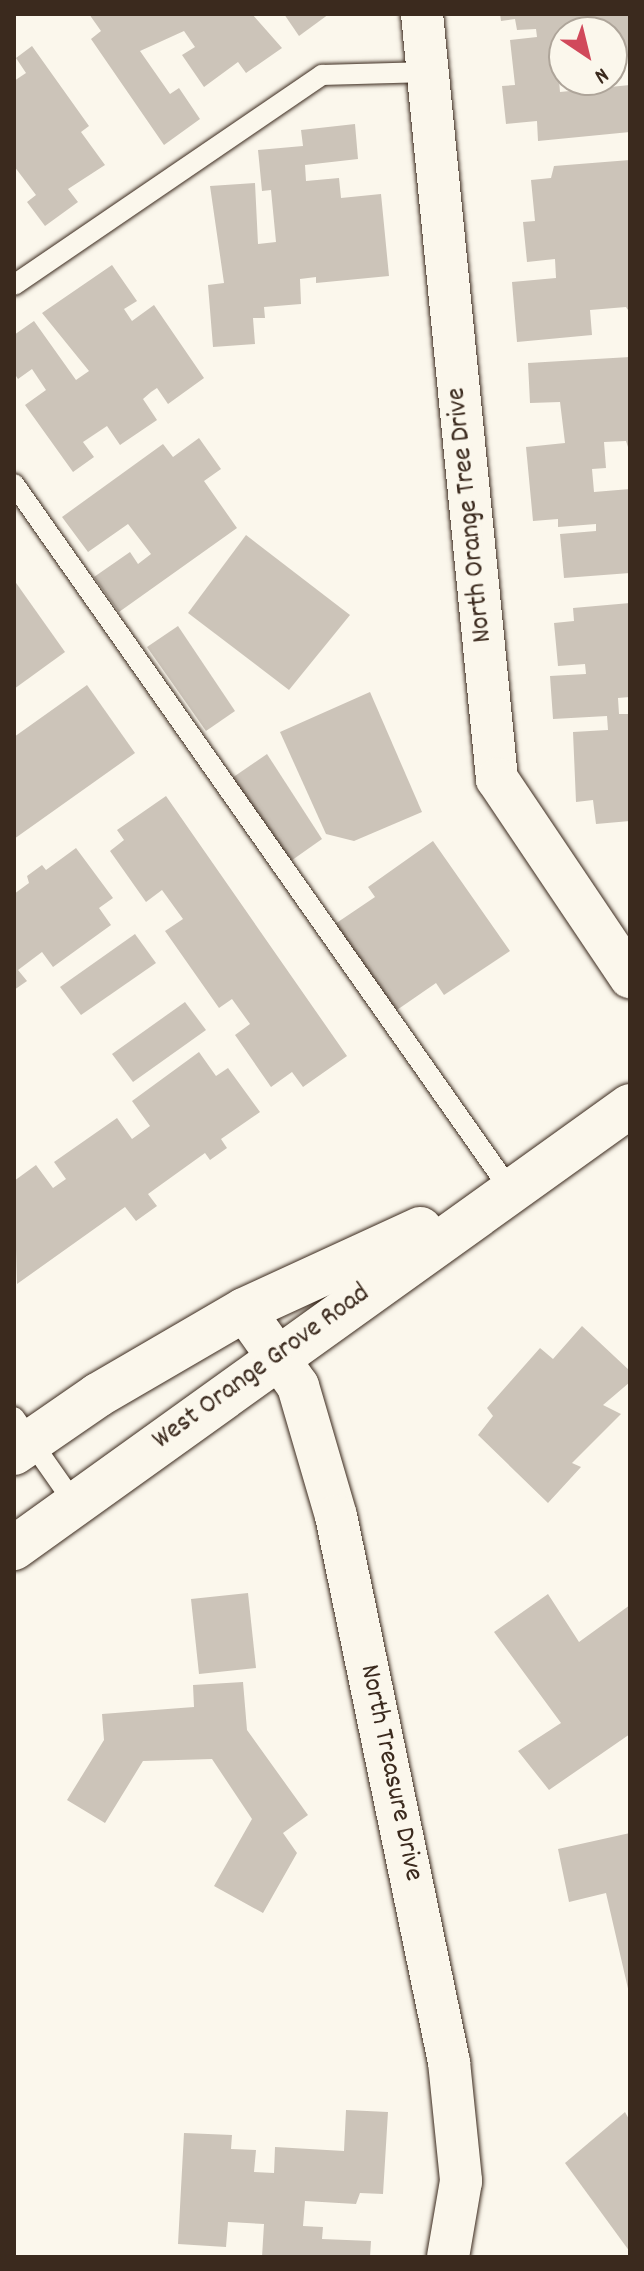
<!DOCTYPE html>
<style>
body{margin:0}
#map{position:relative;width:644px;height:2271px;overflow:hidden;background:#fbf7ec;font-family:Dekko,sans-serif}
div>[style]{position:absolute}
.building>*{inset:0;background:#ccc4b9}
.roads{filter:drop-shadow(0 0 2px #3b2a1e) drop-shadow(0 0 2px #3b2a1e)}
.lane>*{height:20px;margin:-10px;padding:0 10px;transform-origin:10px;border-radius:10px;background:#fbf7ec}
.street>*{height:42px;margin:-21px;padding:0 21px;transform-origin:21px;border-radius:21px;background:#fbf7ec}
.primary>*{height:44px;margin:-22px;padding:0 22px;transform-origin:22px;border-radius:22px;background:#fbf7ec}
span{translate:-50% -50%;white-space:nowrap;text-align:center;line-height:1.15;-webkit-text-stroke:8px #fbf7ec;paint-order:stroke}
.street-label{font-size:28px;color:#3b2a1e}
.frame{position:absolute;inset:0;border:16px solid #3b2a1e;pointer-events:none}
.north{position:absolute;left:548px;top:16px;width:80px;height:80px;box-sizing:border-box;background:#fbf7ec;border:2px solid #aea59a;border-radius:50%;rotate:145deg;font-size:22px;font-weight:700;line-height:32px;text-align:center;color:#3b2a1e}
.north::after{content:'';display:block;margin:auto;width:28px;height:36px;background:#d1495b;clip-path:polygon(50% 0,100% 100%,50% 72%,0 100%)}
</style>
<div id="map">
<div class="building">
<div style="clip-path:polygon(89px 14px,252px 14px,282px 48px,246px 73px,238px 62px,204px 87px,182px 55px,195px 47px,184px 31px,140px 51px,170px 94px,179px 88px,200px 119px,164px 145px,91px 39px,101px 31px)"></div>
<div style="clip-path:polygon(284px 14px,329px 14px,299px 36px)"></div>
<div style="clip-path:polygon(500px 14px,630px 14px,630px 60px,626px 50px,612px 52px,612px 32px,564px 32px,564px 79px,559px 80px,560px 92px,630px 85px,630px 132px,538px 141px,537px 121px,506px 124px,502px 86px,515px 85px,510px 40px,537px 37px,536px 29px,517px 30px,515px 19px,501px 21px)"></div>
<div style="clip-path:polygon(32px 46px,89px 126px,81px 132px,105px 165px,68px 189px,78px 202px,45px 226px,27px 202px,36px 195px,14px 166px,14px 81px,26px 73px,16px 58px)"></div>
<div style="clip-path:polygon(355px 124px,358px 159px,305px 165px,306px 181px,339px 178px,341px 198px,381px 194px,389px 276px,316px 283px,316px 277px,300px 279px,301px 304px,264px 307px,265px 318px,253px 318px,255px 344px,213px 347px,208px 285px,224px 283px,210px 186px,255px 183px,258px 244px,276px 242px,271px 190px,262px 191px,258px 150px,303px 146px,301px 130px)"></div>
<div style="clip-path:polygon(630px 160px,630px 313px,626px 307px,590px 310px,592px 335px,517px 342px,512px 282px,556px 278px,555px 259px,527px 262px,523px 222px,535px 221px,531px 180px,551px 178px,554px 166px)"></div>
<div style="clip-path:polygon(112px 265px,137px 301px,124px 309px,132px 321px,154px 305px,204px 378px,168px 404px,157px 388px,151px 392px,143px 399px,157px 420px,120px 445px,107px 426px,83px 442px,94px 457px,73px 472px,25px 405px,46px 390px,32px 369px,18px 379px,14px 373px,14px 335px,34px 321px,76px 380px,89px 371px,42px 313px)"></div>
<div style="clip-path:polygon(630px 357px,630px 453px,626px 441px,604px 442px,606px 468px,592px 469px,594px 492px,630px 489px,630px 573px,564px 578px,560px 534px,596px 531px,596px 524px,558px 527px,558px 519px,533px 521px,526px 447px,565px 443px,560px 402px,530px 403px,528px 363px)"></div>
<div style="clip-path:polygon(199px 438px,221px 469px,204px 481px,237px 528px,119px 612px,94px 577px,130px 552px,138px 564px,151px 554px,128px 524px,88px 552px,62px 517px,163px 444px,173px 457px)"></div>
<div style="clip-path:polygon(246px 535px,350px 615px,289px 690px,188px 613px)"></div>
<div style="clip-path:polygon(14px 580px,65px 652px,14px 689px)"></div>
<div style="clip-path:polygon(630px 603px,630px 697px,618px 698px,619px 714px,630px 714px,630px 821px,596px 824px,593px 800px,576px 802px,573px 732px,608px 730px,607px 716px,553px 719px,550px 676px,586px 674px,585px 664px,558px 666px,554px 623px,574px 621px,573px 608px)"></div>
<div style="clip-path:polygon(178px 626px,235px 711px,206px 731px,147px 647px)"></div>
<div style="clip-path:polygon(87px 685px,135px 753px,14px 839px,14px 737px)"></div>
<div style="clip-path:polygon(370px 692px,422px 812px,354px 841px,326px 834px,280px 732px)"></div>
<div style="clip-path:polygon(267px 754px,322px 839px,288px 863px,232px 778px)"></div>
<div style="clip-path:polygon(166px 796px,347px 1056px,303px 1087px,292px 1072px,271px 1087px,235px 1035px,250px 1024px,232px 999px,219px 1008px,165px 931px,183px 919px,162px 890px,146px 902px,110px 851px,124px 840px,117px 830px)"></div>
<div style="clip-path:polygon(433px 841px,510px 951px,444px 995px,436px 983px,394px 1012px,335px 924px,375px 897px,368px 887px)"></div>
<div style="clip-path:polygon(76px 848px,113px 898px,99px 908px,111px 925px,53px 967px,42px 952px,18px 970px,27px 981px,14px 990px,14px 894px,29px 883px,27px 876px,42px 865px,46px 870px)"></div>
<div style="clip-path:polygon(135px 934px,156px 963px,81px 1015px,60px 987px)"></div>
<div style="clip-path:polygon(185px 1002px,206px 1030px,133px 1082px,112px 1054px)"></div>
<div style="clip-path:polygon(199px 1052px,216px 1076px,228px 1068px,260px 1112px,221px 1139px,227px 1148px,210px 1160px,205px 1153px,148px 1194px,157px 1206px,136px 1221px,125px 1207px,17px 1284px,14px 1181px,36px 1165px,53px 1188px,66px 1179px,54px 1162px,117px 1118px,132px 1139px,150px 1126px,132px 1101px)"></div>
<div style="clip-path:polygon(582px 1326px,630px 1371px,630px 1382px,603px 1405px,621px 1414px,572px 1463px,581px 1467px,548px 1503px,478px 1435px,493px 1416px,487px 1408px,540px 1348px,553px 1359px)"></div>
<div style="clip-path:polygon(248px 1593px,256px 1668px,199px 1674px,191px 1599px)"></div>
<div style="clip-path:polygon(548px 1594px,579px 1642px,630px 1605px,630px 1734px,549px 1790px,518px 1751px,561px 1723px,494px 1632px)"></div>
<div style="clip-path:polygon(243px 1682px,247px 1730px,308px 1815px,283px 1833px,297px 1853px,263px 1913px,214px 1886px,252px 1819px,212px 1759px,143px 1761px,105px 1823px,67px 1800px,104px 1740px,102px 1714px,194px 1707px,193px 1685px)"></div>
<div style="clip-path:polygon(630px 1833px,630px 1993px,629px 1993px,606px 1893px,569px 1902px,558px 1849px)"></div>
<div style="clip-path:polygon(346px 2110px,388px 2112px,383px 2194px,360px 2193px,356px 2204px,305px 2201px,303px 2226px,323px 2227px,322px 2239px,371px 2241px,370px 2257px,262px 2257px,264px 2224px,228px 2222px,226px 2247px,178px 2244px,184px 2133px,232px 2135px,231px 2149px,256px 2150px,254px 2172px,274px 2173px,275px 2147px,344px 2151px)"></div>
<div style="clip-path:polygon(625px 2112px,630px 2121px,630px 2252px,565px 2163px)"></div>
</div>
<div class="roads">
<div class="lane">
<div style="left:14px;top:285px;width:373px;rotate:-34.3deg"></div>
<div style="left:322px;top:75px;width:106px;rotate:-1.6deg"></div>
<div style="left:14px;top:484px;width:861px;rotate:54.89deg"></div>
<div style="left:14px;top:1417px;width:106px;rotate:55deg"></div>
</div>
<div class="street">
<div style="left:422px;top:14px;width:769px;rotate:84.4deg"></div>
<div style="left:497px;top:779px;width:239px;rotate:56.1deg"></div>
<div style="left:244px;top:1310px;width:93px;rotate:54.6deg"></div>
<div style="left:298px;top:1386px;width:135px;rotate:73.7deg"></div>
<div style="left:336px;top:1516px;width:558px;rotate:78.31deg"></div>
<div style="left:449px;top:2062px;width:120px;rotate:84.2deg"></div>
<div style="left:461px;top:2181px;width:77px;rotate:99.7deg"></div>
</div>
<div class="primary">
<div style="left:14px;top:1453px;width:102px;rotate:-34.6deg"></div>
<div style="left:98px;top:1395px;width:169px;rotate:-30.2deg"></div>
<div style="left:244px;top:1310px;width:194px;rotate:-24.7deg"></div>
<div style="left:14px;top:1548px;width:758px;rotate:-35.66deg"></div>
</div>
</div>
<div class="street-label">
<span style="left:471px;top:515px;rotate:-96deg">North Orange Tree Drive</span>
<span style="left:262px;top:1368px;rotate:-36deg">West Orange Grove Road</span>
<span style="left:390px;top:1773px;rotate:78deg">North Treasure Drive</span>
</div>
<div class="frame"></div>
<div class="north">N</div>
</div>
